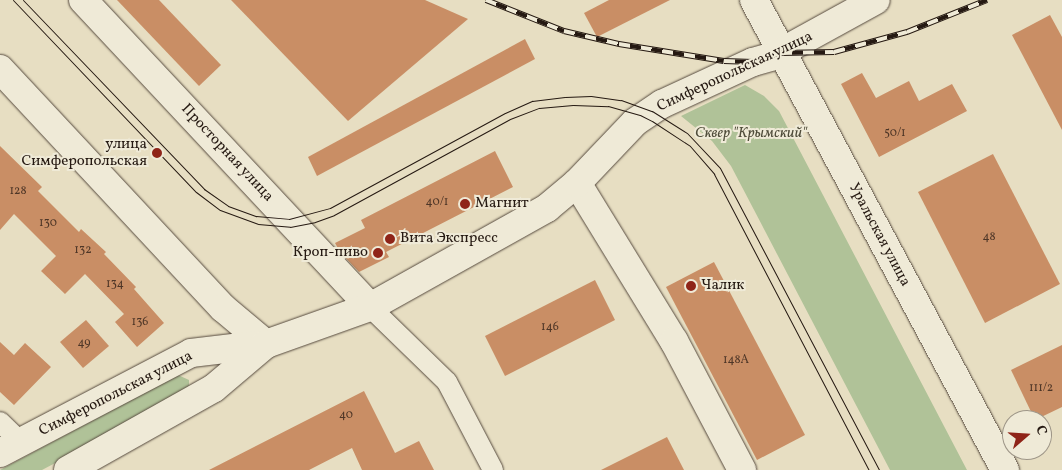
<!DOCTYPE html>
<meta charset="utf-8">
<style>
body{margin:0}
#map{position:relative;width:1062px;height:470px;overflow:hidden;background:#e7dec2;font-family:Vollkorn,serif}
div>[style]{position:absolute}
.green>*{inset:0;background:#b0c298}
.building>*{inset:0;background:#c98e65}
.roads{filter:drop-shadow(0 0 1px #564a3e) drop-shadow(0 0 1px #564a3e)}
.street>*{height:20px;margin:-10px;padding:0 10px;transform-origin:10px;border-radius:10px;background:#efead7}
.secondary>*{height:28px;margin:-14px;padding:0 14px;transform-origin:14px;border-radius:14px;background:#efead7}
.tram>*{height:1px;margin:-0.5px;padding:0 0.5px;transform-origin:0.5px;border-radius:0.5px;background:#251912}
.rail>*{height:5.5px;margin-top:-2.75px;transform-origin:0;background:repeating-linear-gradient(90deg,#efead7 0 11px,#251912 0 22px);box-sizing:border-box;border-block:1px solid #251912}
.dots>*{width:14px;height:14px;translate:-50% -50%;box-sizing:border-box;border:2px solid #efead7;border-radius:50%}
span{translate:-50% -50%;white-space:nowrap;text-align:center;line-height:1.15;-webkit-text-stroke:4px #efead7;paint-order:stroke}
.number-label{font-size:12px;color:#4e3627}
.number-label span{-webkit-text-stroke-width:0}
.street-label{font-size:15px;color:#251912}
.park-label{font-size:15px;color:#4f4c3a;font-style:italic}
.poi-label{font-size:15px;color:#251912}
.right{translate:-100% -50%;text-align:right}
.left{translate:0 -50%;text-align:left}
.north{position:absolute;left:1002px;top:410px;width:50px;height:50px;box-sizing:border-box;background:#efead7;border:1px solid #9e9688;border-radius:50%;rotate:71deg;font-size:14px;font-weight:700;line-height:20px;text-align:center;color:#251912}
.north::after{content:'';display:block;margin:auto;width:18px;height:22px;background:#8f2418;clip-path:polygon(50% 0,100% 100%,50% 72%,0 100%)}
</style>
<div id="map">
<div class="green">
<div style="clip-path:polygon(745px 85px,764px 96px,779px 111px,967px 470px,890px 470px,731px 166px,712px 141px,681px 116px)"></div>
<div style="clip-path:polygon(178px 375px,189px 380px,189px 392px,42px 470px,0 470px)"></div>
</div>
<div class="building">
<div style="clip-path:polygon(117px 0,159px 0,221px 65px,199px 86px)"></div>
<div style="clip-path:polygon(231px 0,425px 0,468px 19px,348px 121px)"></div>
<div style="clip-path:polygon(609px 0,670px 0,597px 37px,584px 13px)"></div>
<div style="clip-path:polygon(1050px 15px,1062px 37px,1062px 130px,1012px 35px)"></div>
<div style="clip-path:polygon(525px 39px,535px 59px,317px 176px,308px 157px)"></div>
<div style="clip-path:polygon(862px 73px,876px 98px,909px 81px,919px 101px,952px 84px,967px 111px,879px 157px,841px 84px)"></div>
<div style="clip-path:polygon(0 146px,42px 187px,38px 191px,79px 232px,81px 229px,106px 252px,104px 254px,136px 287px,134px 289px,164px 323px,137px 347px,115px 322px,124px 314px,85px 274px,65px 294px,41px 271px,56px 256px,14px 214px,0 230px)"></div>
<div style="clip-path:polygon(495px 151px,513px 187px,386px 252px,389px 257px,359px 272px,340px 252px,335px 243px,365px 228px,361px 220px)"></div>
<div style="clip-path:polygon(993px 154px,1060px 284px,985px 323px,918px 192px)"></div>
<div style="clip-path:polygon(714px 262px,805px 435px,757px 460px,666px 287px)"></div>
<div style="clip-path:polygon(595px 280px,615px 320px,505px 376px,485px 336px)"></div>
<div style="clip-path:polygon(86px 320px,109px 346px,83px 368px,60px 342px)"></div>
<div style="clip-path:polygon(0 342px,14px 355px,25px 343px,51px 367px,14px 405px,0 392px)"></div>
<div style="clip-path:polygon(1062px 345px,1062px 407px,1035px 420px,1011px 370px)"></div>
<div style="clip-path:polygon(364px 391px,395px 453px,419px 441px,434px 470px,362px 470px,352px 448px,309px 470px,209px 470px)"></div>
<div style="clip-path:polygon(667px 437px,684px 470px,601px 470px)"></div>
</div>
<div class="roads">
<div class="street">
<div style="left:370px;top:307px;width:107px;rotate:44.2deg"></div>
<div style="left:447px;top:382px;width:99px;rotate:62.4deg"></div>
<div style="left:0;top:422px;width:29px;rotate:44deg"></div>
</div>
<div class="secondary">
<div style="left:83px;top:0;width:420px;rotate:46.9deg"></div>
<div style="left:754px;top:0;width:533px;rotate:61.9deg"></div>
<div style="left:0;top:69px;width:327px;rotate:47deg"></div>
<div style="left:223px;top:308px;width:56px;rotate:39.9deg"></div>
<div style="left:577px;top:183px;width:185px;rotate:58.5deg"></div>
<div style="left:674px;top:341px;width:146px;rotate:62.2deg"></div>
<div style="left:0;top:453px;width:216px;rotate:-27.6deg"></div>
<div style="left:191px;top:353px;width:76px;rotate:-6.8deg"></div>
<div style="left:266px;top:344px;width:110px;rotate:-19.6deg"></div>
<div style="left:370px;top:307px;width:203px;rotate:-29.2deg"></div>
<div style="left:547px;top:208px;width:39px;rotate:-40deg"></div>
<div style="left:577px;top:183px;width:84px;rotate:-46.4deg"></div>
<div style="left:635px;top:122px;width:32px;rotate:-34deg"></div>
<div style="left:662px;top:104px;width:100px;rotate:-24.8deg"></div>
<div style="left:753px;top:62px;width:22px;rotate:-16deg"></div>
<div style="left:774px;top:56px;width:116px;rotate:-28.8deg"></div>
<div style="left:68px;top:470px;width:167px;rotate:-29.3deg"></div>
<div style="left:214px;top:388px;width:68px;rotate:-40.2deg"></div>
</div>
</div>
<div class="tram">
<div style="left:13px;top:0;width:265px;rotate:46.4deg"></div>
<div style="left:196px;top:192px;width:30px;rotate:37deg"></div>
<div style="left:220px;top:210px;width:40px;rotate:20.2deg"></div>
<div style="left:258px;top:224px;width:32px;rotate:5deg"></div>
<div style="left:290px;top:227px;width:25px;rotate:-11deg"></div>
<div style="left:315px;top:222px;width:20px;rotate:-20deg"></div>
<div style="left:334px;top:215px;width:200px;rotate:-28.6deg"></div>
<div style="left:510px;top:119px;width:31px;rotate:-21deg"></div>
<div style="left:539px;top:108px;width:34px;rotate:-5deg"></div>
<div style="left:573px;top:105px;width:35px;rotate:2deg"></div>
<div style="left:608px;top:106px;width:33px;rotate:16deg"></div>
<div style="left:640px;top:115px;width:13px;rotate:27deg"></div>
<div style="left:652px;top:121px;width:45px;rotate:33.3deg"></div>
<div style="left:690px;top:146px;width:37px;rotate:49deg"></div>
<div style="left:714px;top:174px;width:334px;rotate:62.4deg"></div>
<div style="left:23px;top:0;width:262px;rotate:46.2deg"></div>
<div style="left:204px;top:189px;width:29px;rotate:35deg"></div>
<div style="left:228px;top:206px;width:30px;rotate:20deg"></div>
<div style="left:256px;top:216px;width:33px;rotate:5deg"></div>
<div style="left:289px;top:219px;width:42px;rotate:-15deg"></div>
<div style="left:330px;top:208px;width:199px;rotate:-28.5deg"></div>
<div style="left:505px;top:113px;width:30px;rotate:-24deg"></div>
<div style="left:532px;top:101px;width:33px;rotate:-7deg"></div>
<div style="left:565px;top:97px;width:26px;rotate:-2deg"></div>
<div style="left:591px;top:96px;width:30px;rotate:8deg"></div>
<div style="left:621px;top:100px;width:33px;rotate:20deg"></div>
<div style="left:652px;top:111px;width:41px;rotate:32.2deg"></div>
<div style="left:687px;top:133px;width:48px;rotate:46.7deg"></div>
<div style="left:720px;top:168px;width:341px;rotate:62.2deg"></div>
</div>
<div class="rail">
<div style="left:486px;top:0;width:84px;rotate:21.7deg"></div>
<div style="left:564px;top:31px;width:57px;rotate:13.3deg"></div>
<div style="left:619px;top:44px;width:106px;rotate:9.2deg"></div>
<div style="left:724px;top:61px;width:29px;rotate:2deg"></div>
<div style="left:753px;top:62px;width:29px;rotate:-18deg"></div>
<div style="left:781px;top:53px;width:53px;rotate:-1.1deg"></div>
<div style="left:834px;top:52px;width:76px;rotate:-15.3deg"></div>
<div style="left:907px;top:32px;width:86px;rotate:-21.8deg"></div>
</div>
<div class="dots">
<div style="left:157px;top:153px;background:#8f2418"></div>
<div style="left:465px;top:204px;background:#8f2418"></div>
<div style="left:390px;top:239px;background:#8f2418"></div>
<div style="left:378px;top:253px;background:#8f2418"></div>
<div style="left:691px;top:286px;background:#8f2418"></div>
</div>
<div class="number-label">
<span style="left:895px;top:134px">50/1</span>
<span style="left:18px;top:192px">128</span>
<span style="left:437px;top:203px">40/1</span>
<span style="left:48px;top:224px">130</span>
<span style="left:989px;top:238px">48</span>
<span style="left:83px;top:251px">132</span>
<span style="left:115px;top:285px">134</span>
<span style="left:140px;top:323px">136</span>
<span style="left:550px;top:328px">146</span>
<span style="left:84px;top:344px">49</span>
<span style="left:736px;top:361px">148А</span>
<span style="left:1041px;top:389px">111/2</span>
<span style="left:346px;top:416px">40</span>
</div>
<div class="street-label">
<span style="left:735px;top:72px;rotate:-25deg">Симферопольская улица</span>
<span style="left:227px;top:153px;rotate:47deg">Просторная улица</span>
<span style="left:879px;top:235px;rotate:62deg">Уральская улица</span>
<span style="left:116px;top:394px;rotate:-27deg">Симферопольская улица</span>
</div>
<div class="park-label">
<span style="left:751px;top:134px">Сквер "Крымский"</span>
</div>
<div class="poi-label">
<span class="right" style="left:147px;top:153px">улица<br>Симферопольская</span>
<span class="left" style="left:475px;top:204px">Магнит</span>
<span class="left" style="left:400px;top:239px">Вита Экспресс</span>
<span class="right" style="left:368px;top:253px">Кроп-пиво</span>
<span class="left" style="left:701px;top:286px">Чалик</span>
</div>
<div class="north">С</div>
</div>
